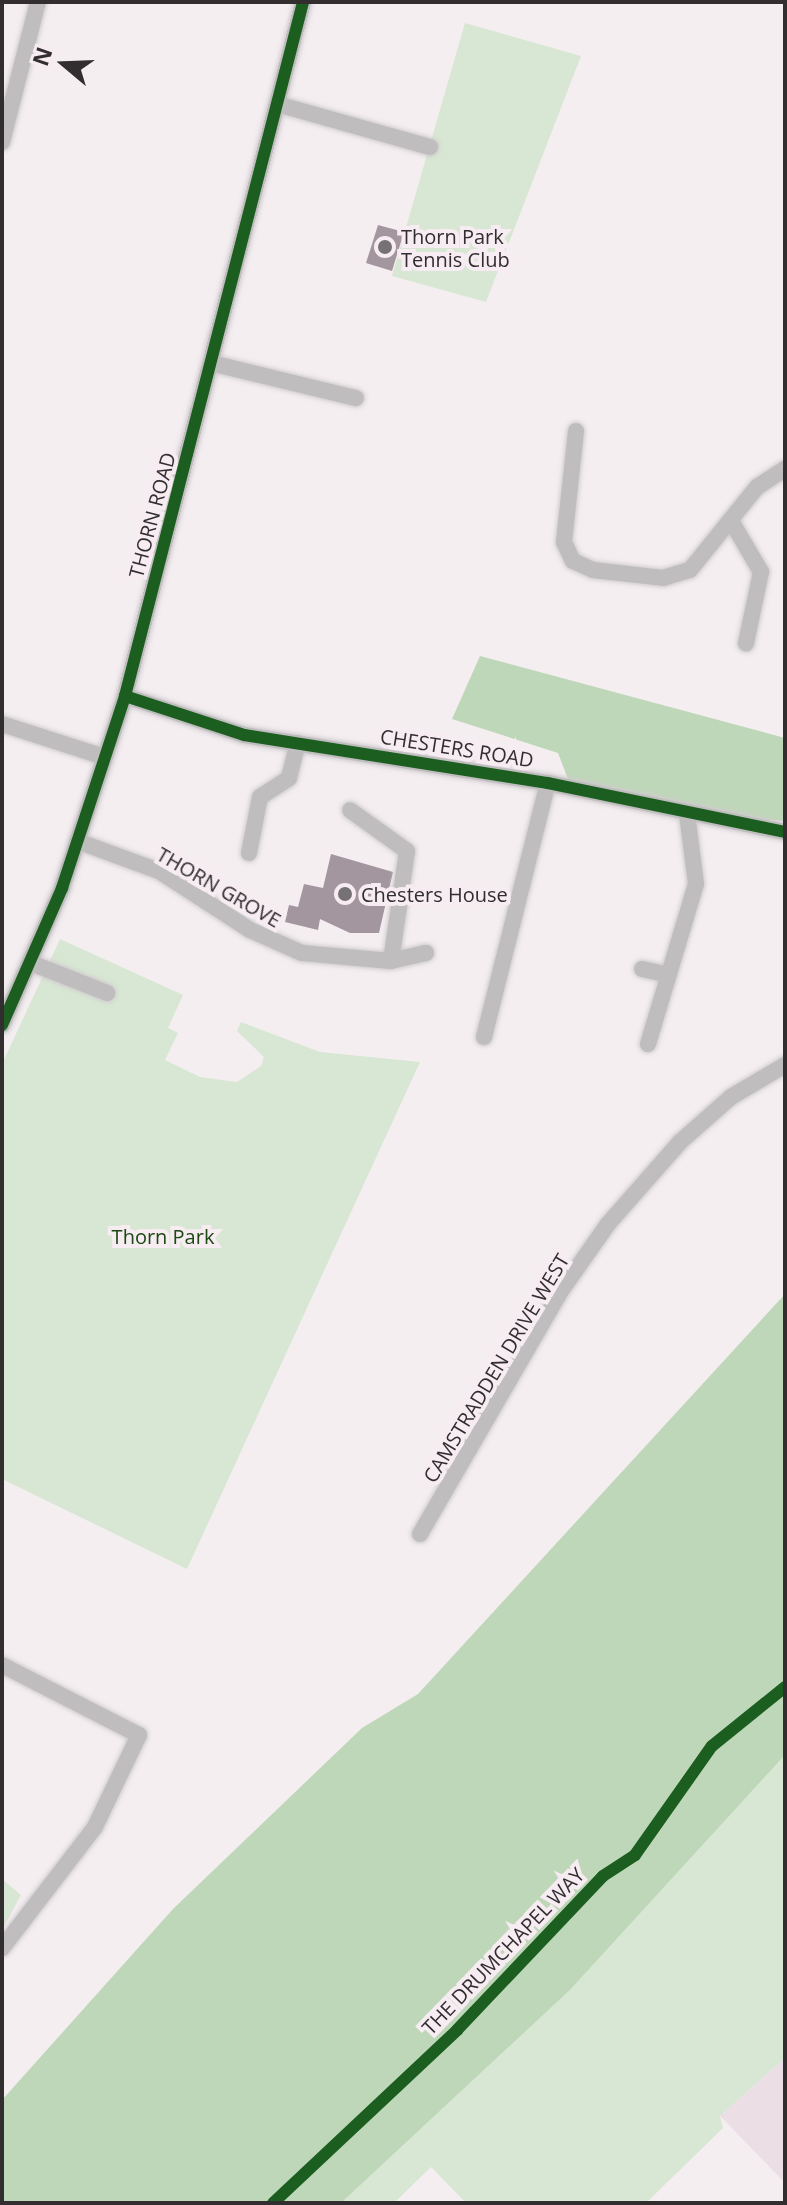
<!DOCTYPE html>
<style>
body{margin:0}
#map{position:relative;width:787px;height:2205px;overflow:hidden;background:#f4eef1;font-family:"Open Sans",sans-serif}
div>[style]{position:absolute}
.built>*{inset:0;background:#ebdfe5}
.green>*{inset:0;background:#d8e7d3}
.forest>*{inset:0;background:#bfd7b9}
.building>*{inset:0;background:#a4969e}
.roads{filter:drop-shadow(0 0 2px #d0ccce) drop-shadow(0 0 2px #d0ccce)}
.minor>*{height:16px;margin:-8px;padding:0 8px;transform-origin:8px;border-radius:8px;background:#bfbdbe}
.cycleway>*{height:12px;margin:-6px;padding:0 6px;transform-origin:6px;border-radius:6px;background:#1b5e20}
.dots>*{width:22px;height:22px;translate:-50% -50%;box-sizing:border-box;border:4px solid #f6ecf1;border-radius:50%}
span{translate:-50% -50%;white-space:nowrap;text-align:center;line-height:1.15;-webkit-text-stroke:8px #f6ecf1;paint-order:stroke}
.poi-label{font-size:20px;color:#322e30}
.left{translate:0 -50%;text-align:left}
.street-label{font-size:20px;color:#322e30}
.park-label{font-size:20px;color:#1a4911}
.frame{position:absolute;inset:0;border:4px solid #322e30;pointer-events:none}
.north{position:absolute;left:24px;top:24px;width:80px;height:80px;-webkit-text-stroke:6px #f6ecf1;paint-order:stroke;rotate:289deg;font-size:22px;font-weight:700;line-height:32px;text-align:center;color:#322e30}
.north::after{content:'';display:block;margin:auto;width:28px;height:36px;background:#322e30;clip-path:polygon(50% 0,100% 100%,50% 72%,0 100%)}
</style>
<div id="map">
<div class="built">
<div style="clip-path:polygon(785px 2058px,785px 2183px,720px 2116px)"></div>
</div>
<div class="green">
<div style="clip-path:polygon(465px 23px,581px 56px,486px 302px,392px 276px)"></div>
<div style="clip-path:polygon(60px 939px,183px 995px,168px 1028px,178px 1033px,165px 1060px,200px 1077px,237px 1082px,261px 1066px,264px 1057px,237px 1031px,241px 1022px,320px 1052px,420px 1062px,187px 1569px,2px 1479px,2px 1064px)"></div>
<div style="clip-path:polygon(785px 1755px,785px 2058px,720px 2116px,723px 2128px,646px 2203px,466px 2203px,431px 2167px,394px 2203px,341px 2203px,570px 1990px)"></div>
<div style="clip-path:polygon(2px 1879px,21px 1895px,2px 1930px)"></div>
</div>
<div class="forest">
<div style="clip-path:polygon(480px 656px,785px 738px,785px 821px,714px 817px,571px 787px,558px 753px,452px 719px)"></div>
<div style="clip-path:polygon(785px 1294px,785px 1755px,570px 1990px,341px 2203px,2px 2203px,2px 2100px,173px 1909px,362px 1728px,418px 1694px)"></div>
</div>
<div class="building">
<div style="clip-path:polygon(378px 225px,404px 232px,392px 271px,366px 263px)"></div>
<div style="clip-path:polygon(331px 854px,393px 872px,379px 933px,350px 933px,320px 919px,318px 930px,285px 922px,289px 905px,298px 907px,304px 884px,323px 888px)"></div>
</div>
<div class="roads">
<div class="minor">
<div style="left:277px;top:104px;width:159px;rotate:15.7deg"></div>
<div style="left:2px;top:142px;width:145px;rotate:-75.6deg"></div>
<div style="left:211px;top:363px;width:149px;rotate:13.6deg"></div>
<div style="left:576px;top:431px;width:112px;rotate:96.2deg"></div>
<div style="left:564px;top:542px;width:21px;rotate:65deg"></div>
<div style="left:573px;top:561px;width:22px;rotate:24deg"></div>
<div style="left:593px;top:570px;width:70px;rotate:6.5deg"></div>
<div style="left:663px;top:578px;width:28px;rotate:-17deg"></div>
<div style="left:690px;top:570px;width:107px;rotate:-51.1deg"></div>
<div style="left:757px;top:487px;width:33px;rotate:-33deg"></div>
<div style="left:733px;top:524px;width:56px;rotate:59.7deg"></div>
<div style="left:761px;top:572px;width:73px;rotate:101.9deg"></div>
<div style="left:125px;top:696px;width:125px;rotate:18.1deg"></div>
<div style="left:244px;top:735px;width:308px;rotate:9deg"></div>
<div style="left:548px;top:783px;width:242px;rotate:11.7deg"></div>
<div style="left:2px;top:724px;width:107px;rotate:17.9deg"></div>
<div style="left:77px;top:841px;width:87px;rotate:20.1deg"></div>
<div style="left:159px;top:871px;width:108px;rotate:33deg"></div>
<div style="left:250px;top:930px;width:57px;rotate:23.9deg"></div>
<div style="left:302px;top:953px;width:89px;rotate:5.1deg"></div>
<div style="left:391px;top:961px;width:111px;rotate:-81.7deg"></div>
<div style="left:407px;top:851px;width:70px;rotate:-144.3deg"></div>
<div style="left:249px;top:853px;width:57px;rotate:-78.9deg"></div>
<div style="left:260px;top:797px;width:35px;rotate:-33deg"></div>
<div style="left:289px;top:778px;width:36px;rotate:-76deg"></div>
<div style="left:391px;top:961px;width:36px;rotate:-13deg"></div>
<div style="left:31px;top:963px;width:82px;rotate:21.5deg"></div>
<div style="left:642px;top:969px;width:24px;rotate:12deg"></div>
<div style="left:2px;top:1025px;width:150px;rotate:-66.3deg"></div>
<div style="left:62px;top:888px;width:202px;rotate:-71.8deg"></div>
<div style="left:125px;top:696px;width:716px;rotate:-75.61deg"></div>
<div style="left:484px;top:1037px;width:262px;rotate:-75.9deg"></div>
<div style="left:648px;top:1044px;width:167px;rotate:-73.3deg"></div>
<div style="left:696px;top:884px;width:71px;rotate:-97.3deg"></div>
<div style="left:420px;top:1534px;width:281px;rotate:-59.9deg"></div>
<div style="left:561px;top:1291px;width:82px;rotate:-55deg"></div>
<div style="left:608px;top:1224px;width:109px;rotate:-48.7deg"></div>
<div style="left:680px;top:1142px;width:68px;rotate:-41.4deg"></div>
<div style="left:731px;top:1097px;width:63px;rotate:-30.7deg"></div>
<div style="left:2px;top:1665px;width:154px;rotate:27.1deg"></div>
<div style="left:139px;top:1735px;width:102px;rotate:115.6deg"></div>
<div style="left:95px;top:1827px;width:153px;rotate:127.5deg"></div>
</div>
</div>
<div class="cycleway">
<div style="left:125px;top:696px;width:125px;rotate:18.1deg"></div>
<div style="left:244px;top:735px;width:308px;rotate:9deg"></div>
<div style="left:548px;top:783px;width:242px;rotate:11.7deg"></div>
<div style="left:2px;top:1025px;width:150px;rotate:-66.3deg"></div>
<div style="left:62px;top:888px;width:202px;rotate:-71.8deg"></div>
<div style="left:125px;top:696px;width:716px;rotate:-75.61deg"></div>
<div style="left:273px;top:2203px;width:253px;rotate:-43.2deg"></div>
<div style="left:457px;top:2030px;width:212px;rotate:-46.5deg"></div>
<div style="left:603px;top:1876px;width:38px;rotate:-33deg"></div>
<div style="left:635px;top:1855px;width:133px;rotate:-54.8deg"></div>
<div style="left:712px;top:1746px;width:94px;rotate:-38.9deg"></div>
</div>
<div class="dots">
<div style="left:385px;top:247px;background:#767174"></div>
<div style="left:345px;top:894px;background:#767174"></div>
</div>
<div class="poi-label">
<span class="left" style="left:401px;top:248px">Thorn Park<br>Tennis Club</span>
<span class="left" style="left:361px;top:894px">Chesters House</span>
</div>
<div class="street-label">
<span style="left:152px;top:515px;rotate:-75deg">THORN ROAD</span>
<span style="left:457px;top:748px;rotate:9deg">CHESTERS ROAD</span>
<span style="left:219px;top:887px;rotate:30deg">THORN GROVE</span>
<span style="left:496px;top:1368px;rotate:-59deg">CAMSTRADDEN DRIVE WEST</span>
<span style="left:503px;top:1951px;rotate:-46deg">THE DRUMCHAPEL WAY</span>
</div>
<div class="park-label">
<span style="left:163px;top:1236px">Thorn Park</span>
</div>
<div class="frame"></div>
<div class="north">N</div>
</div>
